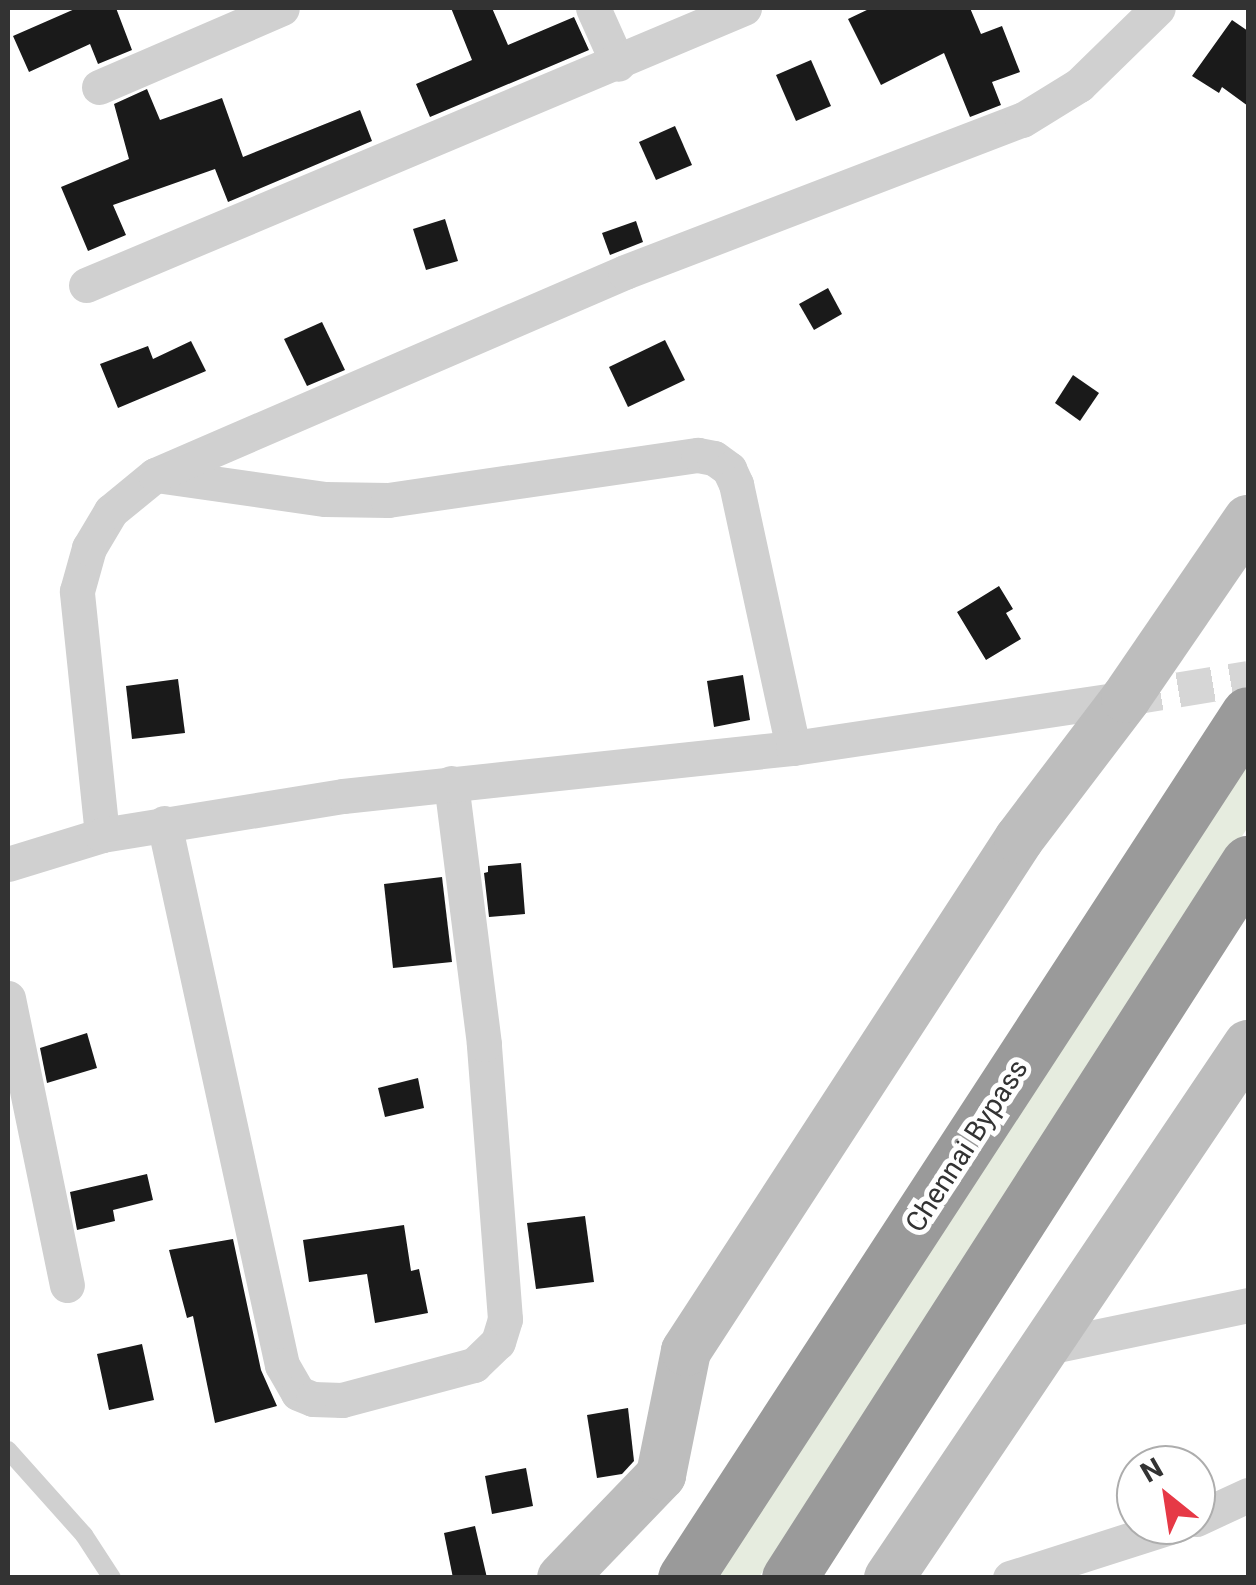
<!DOCTYPE html>
<style>
body{margin:0}
#map{position:relative;width:1256px;height:1585px;overflow:hidden;background:#fff;font-family:Roboto,sans-serif}
div>[style]{position:absolute}
.green>*{inset:0;background:#e6ecdf}
.building>*{inset:0;background:#1a1a1a}
.street-tunnel>*{height:35px;margin-top:-17.5px;transform-origin:0;background:repeating-linear-gradient(90deg,#d6d6d6 0 35px,transparent 0 53px)}
.lane>*{height:18px;margin:-9px;padding:0 9px;transform-origin:9px;border-radius:9px;background:#d0d0d0}
.street>*{height:35px;margin:-17.5px;padding:0 17.5px;transform-origin:17.5px;border-radius:17.5px;background:#d0d0d0}
.secondary>*{height:50px;margin:-25px;padding:0 25px;transform-origin:25px;border-radius:25px;background:#bdbdbd}
.highway>*{height:55px;margin:-27.5px;padding:0 27.5px;transform-origin:27.5px;border-radius:27.5px;background:#9a9a9a}
span{translate:-50% -50%;white-space:nowrap;text-align:center;line-height:1.15;-webkit-text-stroke:10px #fff;paint-order:stroke}
.street-label{font-size:28px;color:#333}
.frame{position:absolute;inset:0;border:10px solid #333;pointer-events:none}
.north{position:absolute;left:1116px;top:1445px;width:100px;height:100px;box-sizing:border-box;background:#fff;border:2px solid #adadad;border-radius:50%;rotate:330deg;font-size:28px;font-weight:700;line-height:40px;text-align:center;color:#333}
.north::after{content:'';display:block;margin:auto;width:35px;height:45px;background:#e63946;clip-path:polygon(50% 0,100% 100%,50% 72%,0 100%)}
</style>
<div id="map">
<div class="green">
<div style="clip-path:polygon(1248px 760px,1248px 827px,808px 1503px,759px 1577px,711px 1578px)"></div>
</div>
<div class="building">
<div style="clip-path:polygon(77px 8px,116px 8px,132px 50px,98px 64px,90px 44px,29px 72px,13px 36px)"></div>
<div style="clip-path:polygon(451px 8px,492px 8px,508px 45px,574px 17px,589px 50px,430px 117px,416px 84px,472px 60px)"></div>
<div style="clip-path:polygon(871px 8px,970px 8px,981px 34px,1002px 26px,1020px 72px,992px 82px,1001px 105px,970px 117px,944px 53px,881px 85px,848px 19px)"></div>
<div style="clip-path:polygon(1232px 20px,1248px 31px,1248px 106px,1222px 87px,1219px 93px,1192px 76px)"></div>
<div style="clip-path:polygon(811px 60px,831px 106px,796px 121px,776px 75px)"></div>
<div style="clip-path:polygon(147px 89px,160px 120px,222px 98px,243px 157px,360px 110px,372px 141px,228px 202px,215px 169px,113px 205px,126px 235px,88px 251px,61px 187px,129px 159px,114px 104px)"></div>
<div style="clip-path:polygon(675px 126px,692px 165px,656px 180px,639px 142px)"></div>
<div style="clip-path:polygon(445px 219px,458px 261px,426px 270px,413px 229px)"></div>
<div style="clip-path:polygon(636px 221px,643px 242px,610px 255px,602px 233px)"></div>
<div style="clip-path:polygon(828px 288px,842px 314px,814px 330px,799px 304px)"></div>
<div style="clip-path:polygon(322px 322px,345px 370px,307px 386px,284px 339px)"></div>
<div style="clip-path:polygon(665px 340px,685px 380px,628px 407px,609px 367px)"></div>
<div style="clip-path:polygon(191px 341px,206px 371px,118px 408px,100px 364px,148px 346px,153px 359px)"></div>
<div style="clip-path:polygon(1073px 375px,1099px 393px,1080px 421px,1055px 403px)"></div>
<div style="clip-path:polygon(999px 586px,1013px 609px,1006px 613px,1021px 639px,986px 660px,957px 612px)"></div>
<div style="clip-path:polygon(743px 675px,750px 720px,714px 727px,707px 681px)"></div>
<div style="clip-path:polygon(178px 679px,185px 733px,132px 739px,126px 686px)"></div>
<div style="clip-path:polygon(521px 863px,525px 914px,489px 917px,484px 873px,488px 872px,488px 866px)"></div>
<div style="clip-path:polygon(442px 877px,452px 962px,393px 968px,384px 884px)"></div>
<div style="clip-path:polygon(87px 1033px,97px 1068px,47px 1083px,40px 1048px)"></div>
<div style="clip-path:polygon(418px 1078px,424px 1108px,385px 1117px,378px 1088px)"></div>
<div style="clip-path:polygon(147px 1174px,153px 1200px,113px 1210px,115px 1221px,77px 1230px,70px 1192px)"></div>
<div style="clip-path:polygon(585px 1216px,594px 1282px,536px 1289px,527px 1223px)"></div>
<div style="clip-path:polygon(404px 1225px,411px 1271px,419px 1269px,428px 1313px,375px 1323px,367px 1274px,309px 1282px,303px 1240px)"></div>
<div style="clip-path:polygon(233px 1239px,261px 1370px,277px 1406px,215px 1423px,193px 1316px,187px 1318px,169px 1250px)"></div>
<div style="clip-path:polygon(142px 1344px,154px 1400px,109px 1410px,97px 1354px)"></div>
<div style="clip-path:polygon(628px 1408px,634px 1461px,622px 1474px,597px 1478px,587px 1415px)"></div>
<div style="clip-path:polygon(526px 1468px,533px 1506px,492px 1514px,485px 1476px)"></div>
<div style="clip-path:polygon(475px 1526px,487px 1578px,453px 1578px,444px 1533px)"></div>
</div>
<div class="street-tunnel">
<div style="left:1126px;top:698px;width:124px;rotate:-9.3deg"></div>
</div>
<div class="lane">
<div style="left:8px;top:1450px;width:114px;rotate:48.2deg"></div>
<div style="left:84px;top:1535px;width:51px;rotate:56.9deg"></div>
</div>
<div class="street">
<div style="left:593px;top:8px;width:61px;rotate:65.9deg"></div>
<div style="left:99px;top:87px;width:199px;rotate:-23.3deg"></div>
<div style="left:86px;top:285px;width:714px;rotate:-22.83deg"></div>
<div style="left:156px;top:475px;width:171px;rotate:8.1deg"></div>
<div style="left:325px;top:499px;width:63px;rotate:0.9deg"></div>
<div style="left:388px;top:500px;width:313px;rotate:-8.3deg"></div>
<div style="left:698px;top:455px;width:16px;rotate:11deg"></div>
<div style="left:714px;top:458px;width:19px;rotate:36deg"></div>
<div style="left:729px;top:469px;width:17px;rotate:65deg"></div>
<div style="left:736px;top:484px;width:270px;rotate:77.8deg"></div>
<div style="left:164px;top:823px;width:555px;rotate:77.72deg"></div>
<div style="left:282px;top:1365px;width:32px;rotate:60deg"></div>
<div style="left:298px;top:1393px;width:16px;rotate:22deg"></div>
<div style="left:313px;top:1399px;width:29px;rotate:2deg"></div>
<div style="left:342px;top:1400px;width:137px;rotate:-14.9deg"></div>
<div style="left:474px;top:1365px;width:33px;rotate:-44deg"></div>
<div style="left:498px;top:1342px;width:24px;rotate:-73deg"></div>
<div style="left:505px;top:1319px;width:276px;rotate:-94.4deg"></div>
<div style="left:484px;top:1044px;width:263px;rotate:-97.2deg"></div>
<div style="left:102px;top:835px;width:245px;rotate:-95.9deg"></div>
<div style="left:77px;top:591px;width:45px;rotate:-74.4deg"></div>
<div style="left:89px;top:548px;width:43px;rotate:-59.3deg"></div>
<div style="left:111px;top:511px;width:57px;rotate:-39.3deg"></div>
<div style="left:155px;top:475px;width:512px;rotate:-23.36deg"></div>
<div style="left:625px;top:272px;width:425px;rotate:-21deg"></div>
<div style="left:1022px;top:120px;width:67px;rotate:-31.6deg"></div>
<div style="left:1079px;top:85px;width:110px;rotate:-44.3deg"></div>
<div style="left:8px;top:864px;width:98px;rotate:-17.1deg"></div>
<div style="left:102px;top:835px;width:244px;rotate:-9.2deg"></div>
<div style="left:343px;top:796px;width:453px;rotate:-6.1deg"></div>
<div style="left:793px;top:748px;width:337px;rotate:-8.5deg"></div>
<div style="left:8px;top:998px;width:293px;rotate:78.4deg"></div>
<div style="left:1047px;top:1347px;width:205px;rotate:-11.8deg"></div>
<div style="left:1196px;top:1519px;width:57px;rotate:-24.8deg"></div>
<div style="left:1010px;top:1578px;width:174px;rotate:-17.7deg"></div>
</div>
<div class="secondary">
<div style="left:562px;top:1578px;width:143px;rotate:-46.1deg"></div>
<div style="left:661px;top:1475px;width:126px;rotate:-78.6deg"></div>
<div style="left:686px;top:1351px;width:611px;rotate:-56.96deg"></div>
<div style="left:1019px;top:839px;width:177px;rotate:-52.8deg"></div>
<div style="left:1126px;top:698px;width:216px;rotate:-55.6deg"></div>
<div style="left:889px;top:1578px;width:643px;rotate:-56.04deg"></div>
</div>
<div class="highway">
<div style="left:685px;top:1578px;width:1031px;rotate:-56.91deg"></div>
<div style="left:789px;top:1578px;width:850px;rotate:-57.3deg"></div>
</div>
<div class="street-label">
<span style="left:967px;top:1146px;rotate:-57deg">Chennai Bypass</span>
</div>
<div class="frame"></div>
<div class="north">N</div>
</div>
